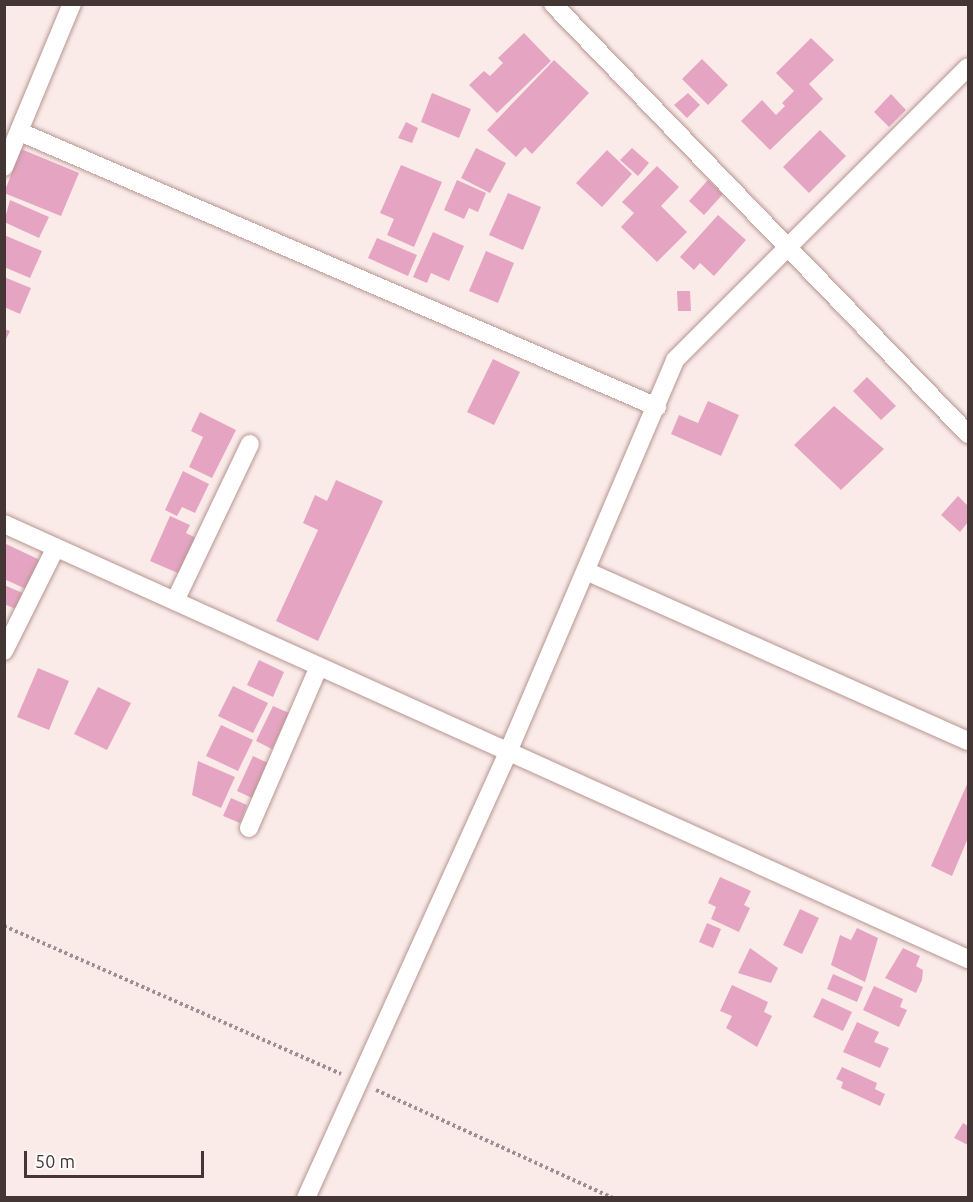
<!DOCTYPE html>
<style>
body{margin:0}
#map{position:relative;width:973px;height:1202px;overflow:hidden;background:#faebe9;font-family:Ubuntu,sans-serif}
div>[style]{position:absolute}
.building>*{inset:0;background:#e5a5c2}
.path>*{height:4px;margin-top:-2px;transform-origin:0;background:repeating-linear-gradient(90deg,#9d8f8d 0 3px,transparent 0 6px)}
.roads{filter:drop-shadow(0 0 2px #b79591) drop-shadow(0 0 2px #b79591)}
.street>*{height:18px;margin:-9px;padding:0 9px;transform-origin:9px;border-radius:9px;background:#fff}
span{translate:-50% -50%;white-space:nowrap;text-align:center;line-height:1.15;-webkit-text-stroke:4.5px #fcfcfc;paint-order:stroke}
.frame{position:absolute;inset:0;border:6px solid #443634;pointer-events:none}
.scale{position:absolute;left:24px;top:1151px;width:180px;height:27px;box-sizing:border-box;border:3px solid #443634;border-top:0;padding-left:8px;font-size:18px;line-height:21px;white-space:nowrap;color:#443634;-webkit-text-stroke:4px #fcfcfc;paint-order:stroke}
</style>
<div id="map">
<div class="building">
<div style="clip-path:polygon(524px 33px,551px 61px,497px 113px,469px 85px,484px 71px,490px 76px,503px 63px,498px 58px)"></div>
<div style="clip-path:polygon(811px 38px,834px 60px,809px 84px,823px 99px,770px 150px,741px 121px,762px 100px,776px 115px,785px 106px,782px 103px,794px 91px,776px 73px)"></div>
<div style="clip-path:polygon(702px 59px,728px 85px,708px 105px,682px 79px)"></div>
<div style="clip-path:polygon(554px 60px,589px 93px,532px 154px,525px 147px,516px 157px,487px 130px)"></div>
<div style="clip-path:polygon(432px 93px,471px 109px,459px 138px,421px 122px)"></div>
<div style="clip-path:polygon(688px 93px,700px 105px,687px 118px,674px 105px)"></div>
<div style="clip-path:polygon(891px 94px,906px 110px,889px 127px,874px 112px)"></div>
<div style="clip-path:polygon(406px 122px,418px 128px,412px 143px,398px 138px)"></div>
<div style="clip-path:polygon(820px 130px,846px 156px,809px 193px,783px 167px)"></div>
<div style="clip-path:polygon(476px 148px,506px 163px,490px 193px,461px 178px)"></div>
<div style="clip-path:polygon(632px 148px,649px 163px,638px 176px,620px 160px)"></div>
<div style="clip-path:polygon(21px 149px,79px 173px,61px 216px,4px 193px)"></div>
<div style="clip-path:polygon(607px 150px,632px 174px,602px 207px,576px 183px)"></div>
<div style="clip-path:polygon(401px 165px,442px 182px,414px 247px,387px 235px,394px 219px,380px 213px)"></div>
<div style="clip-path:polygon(657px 166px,679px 187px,661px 206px,687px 232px,657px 262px,621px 227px,634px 213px,622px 202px)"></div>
<div style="clip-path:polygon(457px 180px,486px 193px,478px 212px,469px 208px,464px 219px,444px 210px)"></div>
<div style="clip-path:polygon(708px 180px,723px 194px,704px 215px,689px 201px)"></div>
<div style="clip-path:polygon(508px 193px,541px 207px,523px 250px,489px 235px)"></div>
<div style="clip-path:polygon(10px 200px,49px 217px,39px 238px,4px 222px)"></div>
<div style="clip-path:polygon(718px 215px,746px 240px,714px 276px,700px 263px,694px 270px,680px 257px)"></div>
<div style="clip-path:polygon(433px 232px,464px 246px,449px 281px,431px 273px,427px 283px,413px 277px)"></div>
<div style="clip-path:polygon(4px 235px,42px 251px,30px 278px,4px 267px)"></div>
<div style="clip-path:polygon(377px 238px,417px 255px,408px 276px,368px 258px)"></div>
<div style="clip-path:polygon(486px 251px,514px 263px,498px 303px,469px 291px)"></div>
<div style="clip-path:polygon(4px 277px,31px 288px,20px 314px,4px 307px)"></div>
<div style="clip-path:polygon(677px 291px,690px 291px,691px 311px,678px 311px)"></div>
<div style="clip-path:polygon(4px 329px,10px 331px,4px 343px)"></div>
<div style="clip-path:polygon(493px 359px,520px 372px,494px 425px,467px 412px)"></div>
<div style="clip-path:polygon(867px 377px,896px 406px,881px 420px,853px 391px)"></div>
<div style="clip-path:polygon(708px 401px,739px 415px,721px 456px,671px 434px,679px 415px,698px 423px)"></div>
<div style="clip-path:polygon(834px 406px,884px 449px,841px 490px,794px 445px)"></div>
<div style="clip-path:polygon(200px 412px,236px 430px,212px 478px,189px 467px,203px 437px,191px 431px)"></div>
<div style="clip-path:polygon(183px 471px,209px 484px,195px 513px,182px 507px,177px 516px,165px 510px)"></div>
<div style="clip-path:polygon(336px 480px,383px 501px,318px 641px,276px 621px,318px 530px,303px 523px,315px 495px,327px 501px)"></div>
<div style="clip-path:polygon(958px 496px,968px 506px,968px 522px,960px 532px,941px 515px)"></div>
<div style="clip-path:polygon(170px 516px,190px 525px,186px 533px,196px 538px,180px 574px,150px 561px)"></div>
<div style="clip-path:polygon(4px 543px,42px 561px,28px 590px,4px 579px)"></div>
<div style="clip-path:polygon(4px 585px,25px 594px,18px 610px,4px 604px)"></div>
<div style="clip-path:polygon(259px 660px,284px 672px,273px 697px,247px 685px)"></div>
<div style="clip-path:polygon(38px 668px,69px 681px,49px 730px,17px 717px)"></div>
<div style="clip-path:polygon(233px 686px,268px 703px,253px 733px,218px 716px)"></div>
<div style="clip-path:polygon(98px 687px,131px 703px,107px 750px,74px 734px)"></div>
<div style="clip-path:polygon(273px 706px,289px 713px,272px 749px,256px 741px)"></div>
<div style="clip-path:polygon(221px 725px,253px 740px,238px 771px,206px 756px)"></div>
<div style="clip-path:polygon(253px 756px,268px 763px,252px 798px,237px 791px)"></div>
<div style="clip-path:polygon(198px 761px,235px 777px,221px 808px,192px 795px)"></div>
<div style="clip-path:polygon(968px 782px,968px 838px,952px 876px,931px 866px)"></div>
<div style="clip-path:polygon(231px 798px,247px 805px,240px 823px,223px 816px)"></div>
<div style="clip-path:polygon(720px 877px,751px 891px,744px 905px,750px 908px,739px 932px,711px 919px,716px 907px,708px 903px)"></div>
<div style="clip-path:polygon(800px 909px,819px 918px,802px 954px,783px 945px)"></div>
<div style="clip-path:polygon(707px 923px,721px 929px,713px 948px,699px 942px)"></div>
<div style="clip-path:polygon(857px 928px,878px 938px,865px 982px,831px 965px,840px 935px,851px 940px)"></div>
<div style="clip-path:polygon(750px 948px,778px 968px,771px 983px,738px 973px)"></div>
<div style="clip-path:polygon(903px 948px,920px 956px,916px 966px,923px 970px,922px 980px,916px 993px,885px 978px)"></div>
<div style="clip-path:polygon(833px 974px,863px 987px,857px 1002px,827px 989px)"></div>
<div style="clip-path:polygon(732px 985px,768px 1002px,764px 1012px,772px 1016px,757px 1047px,726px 1028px,732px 1016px,720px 1011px)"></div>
<div style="clip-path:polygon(874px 986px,903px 999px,900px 1007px,907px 1010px,899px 1027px,863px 1010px)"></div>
<div style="clip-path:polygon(822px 998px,852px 1012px,843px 1031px,813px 1017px)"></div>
<div style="clip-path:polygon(857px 1022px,879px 1032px,874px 1042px,889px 1048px,880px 1068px,843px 1052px)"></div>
<div style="clip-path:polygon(842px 1067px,877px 1083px,875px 1089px,885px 1094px,880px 1106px,841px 1088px,843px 1082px,836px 1079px)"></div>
<div style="clip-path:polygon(963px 1123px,968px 1126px,968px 1145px,954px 1138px)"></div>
</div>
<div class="path">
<div style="left:4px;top:926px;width:368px;rotate:23.7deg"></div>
<div style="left:376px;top:1090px;width:260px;rotate:24.5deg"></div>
</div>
<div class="roads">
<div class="street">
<div style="left:553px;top:4px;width:598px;rotate:46.02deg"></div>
<div style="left:20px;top:132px;width:694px;rotate:23.35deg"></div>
<div style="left:4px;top:167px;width:177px;rotate:-67.4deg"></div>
<div style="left:4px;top:524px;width:1058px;rotate:24.29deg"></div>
<div style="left:586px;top:571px;width:418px;rotate:24deg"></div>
<div style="left:175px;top:601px;width:174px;rotate:-64.5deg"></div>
<div style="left:4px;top:651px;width:116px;rotate:-63.4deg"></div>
<div style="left:249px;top:828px;width:176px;rotate:-66.6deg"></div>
<div style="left:306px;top:1198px;width:490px;rotate:-65.6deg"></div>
<div style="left:508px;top:752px;width:426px;rotate:-66.9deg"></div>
<div style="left:675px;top:360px;width:414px;rotate:-45deg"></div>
</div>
</div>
<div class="frame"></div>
<div class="scale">50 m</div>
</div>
